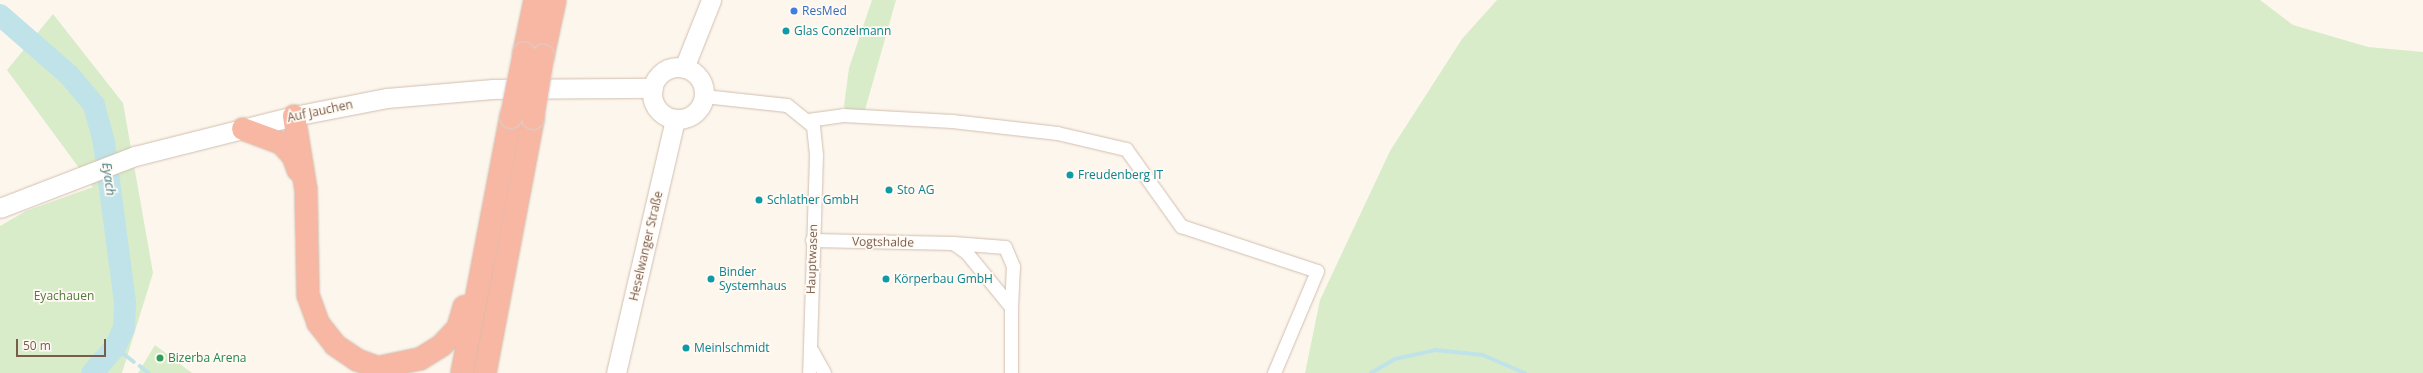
<!DOCTYPE html>
<meta charset="utf-8">
<style>
body{margin:0}
#map{position:relative;width:2423px;height:373px;overflow:hidden;background:#fdf6ec;font-family:"Open Sans",sans-serif}
div>[style]{position:absolute}
.green>*{inset:0;background:#d8ecc9}
.stream>*{height:3.5px;margin:-1.75px;padding:0 1.75px;transform-origin:1.75px;border-radius:1.75px;background:#bfe3e8}
.river>*{height:22px;margin:-11px;padding:0 11px;transform-origin:11px;border-radius:11px;background:#bfe3e8}
.roads{filter:drop-shadow(0 0 1px #d1beb0) drop-shadow(0 0 1px #d1beb0)}
.street>*{height:13px;margin:-6.5px;padding:0 6.5px;transform-origin:6.5px;border-radius:6.5px;background:#fff}
.secondary>*{height:19px;margin:-9.5px;padding:0 9.5px;transform-origin:9.5px;border-radius:9.5px;background:#fff}
.secondary>.ring{margin:-9.5px;padding:0;box-sizing:content-box;background:none;border:19px solid #fff;border-radius:50%}
.highway>*{height:22px;margin:-11px;padding:0 11px;transform-origin:11px;border-radius:11px;background:#f7b7a3}
.bridges{filter:drop-shadow(0 0 1px #dad1cd) drop-shadow(0 0 1px #dad1cd)}
.highway-bridge>*{height:22px;margin:-11px;padding:0 11px;transform-origin:11px;border-radius:11px;background:#f7b7a3}
.dots>*{width:11px;height:11px;translate:-50% -50%;box-sizing:border-box;border:2px solid #fffaf3;border-radius:50%}
span{translate:-50% -50%;white-space:nowrap;text-align:center;line-height:1.15;-webkit-text-stroke:3.5px #fffaf3;paint-order:stroke}
.shop-label{font-size:12px;color:#366cbe}
.left{translate:0 -50%;text-align:left}
.culture-label{font-size:12px;color:#0d838f}
.street-label{font-size:12px;color:#7a5c4d}
.park-label{font-size:12px;color:#537a41}
.leisure-label{font-size:12px;color:#27864d}
.water-label{font-size:13px;color:#437c86;font-style:italic}
.scale{position:absolute;left:16px;top:339px;width:90px;height:18px;box-sizing:border-box;border:2px solid #7a5c4d;border-top:0;padding-left:5px;font-size:12px;line-height:14px;white-space:nowrap;color:#7a5c4d;-webkit-text-stroke:3px #fffaf3;paint-order:stroke}
</style>
<div id="map">
<div class="green">
<div style="clip-path:polygon(872px 0,896px 0,865px 110px,848px 114px,844px 106px,849px 68px)"></div>
<div style="clip-path:polygon(1497px 0,2260px 0,2293px 25px,2368px 47px,2423px 52px,2423px 373px,1305px 373px,1320px 300px,1390px 151px,1462px 39px)"></div>
<div style="clip-path:polygon(53px 14px,123px 103px,153px 273px,122px 373px,0 373px,0 226px,26px 211px,93px 187px,7px 70px)"></div>
<div style="clip-path:polygon(155px 345px,192px 373px,138px 373px)"></div>
</div>
<div class="stream">
<div style="left:115px;top:347px;width:24px;rotate:38deg"></div>
<div style="left:140px;top:366px;width:11px;rotate:38deg"></div>
<div style="left:1371px;top:373px;width:28px;rotate:-30deg"></div>
<div style="left:1395px;top:359px;width:42px;rotate:-12.4deg"></div>
<div style="left:1436px;top:350px;width:47px;rotate:6.1deg"></div>
<div style="left:1483px;top:355px;width:46px;rotate:23.2deg"></div>
</div>
<div class="river">
<div style="left:0;top:15px;width:91px;rotate:41deg"></div>
<div style="left:69px;top:75px;width:39px;rotate:50deg"></div>
<div style="left:94px;top:105px;width:39px;rotate:75deg"></div>
<div style="left:104px;top:143px;width:160px;rotate:82.5deg"></div>
<div style="left:125px;top:302px;width:26px;rotate:92deg"></div>
<div style="left:124px;top:328px;width:21px;rotate:115deg"></div>
<div style="left:115px;top:347px;width:35px;rotate:131deg"></div>
</div>
<div class="roads">
<div class="street">
<div style="left:704px;top:96px;width:83px;rotate:6.2deg"></div>
<div style="left:787px;top:105px;width:33px;rotate:39deg"></div>
<div style="left:813px;top:126px;width:29px;rotate:84deg"></div>
<div style="left:816px;top:155px;width:218px;rotate:91.8deg"></div>
<div style="left:808px;top:120px;width:35px;rotate:-8deg"></div>
<div style="left:843px;top:115px;width:109px;rotate:3.2deg"></div>
<div style="left:952px;top:121px;width:106px;rotate:6.5deg"></div>
<div style="left:1057px;top:133px;width:71px;rotate:13.1deg"></div>
<div style="left:1126px;top:149px;width:95px;rotate:54.5deg"></div>
<div style="left:1181px;top:226px;width:143px;rotate:18.3deg"></div>
<div style="left:1317px;top:271px;width:111px;rotate:112.9deg"></div>
<div style="left:812px;top:240px;width:141px;rotate:1.2deg"></div>
<div style="left:953px;top:243px;width:16px;rotate:35deg"></div>
<div style="left:966px;top:252px;width:71px;rotate:50.7deg"></div>
<div style="left:1011px;top:307px;width:41px;rotate:-87.2deg"></div>
<div style="left:1013px;top:266px;width:21px;rotate:-113deg"></div>
<div style="left:1005px;top:247px;width:52px;rotate:-175.6deg"></div>
<div style="left:812px;top:351px;width:25px;rotate:61deg"></div>
<div style="left:1011px;top:373px;width:66px;rotate:-90deg"></div>
</div>
<div class="secondary">
<div class="ring" style="left:652px;top:67px;width:33px;height:33px"></div>
<div style="left:684px;top:68px;width:73px;rotate:-68.3deg"></div>
<div style="left:0;top:208px;width:145px;rotate:-21.1deg"></div>
<div style="left:135px;top:156px;width:164px;rotate:-14.1deg"></div>
<div style="left:294px;top:116px;width:95px;rotate:-11deg"></div>
<div style="left:387px;top:98px;width:106px;rotate:-4.9deg"></div>
<div style="left:493px;top:89px;width:160px;rotate:-0.4deg"></div>
<div style="left:616px;top:373px;width:261px;rotate:-76.9deg"></div>
</div>
<div class="highway">
<div style="left:524px;top:53px;width:54px;rotate:-78.3deg"></div>
<div style="left:543px;top:56px;width:57px;rotate:-77.9deg"></div>
<div style="left:294px;top:116px;width:75px;rotate:80.8deg"></div>
<div style="left:306px;top:190px;width:105px;rotate:88.9deg"></div>
<div style="left:308px;top:295px;width:30px;rotate:70deg"></div>
<div style="left:318px;top:323px;width:28px;rotate:52deg"></div>
<div style="left:335px;top:345px;width:27px;rotate:34deg"></div>
<div style="left:357px;top:360px;width:38px;rotate:20deg"></div>
<div style="left:243px;top:129px;width:40px;rotate:20.2deg"></div>
<div style="left:281px;top:143px;width:18px;rotate:47deg"></div>
<div style="left:293px;top:156px;width:15px;rotate:70deg"></div>
<div style="left:381px;top:367px;width:40px;rotate:-12deg"></div>
<div style="left:420px;top:359px;width:26px;rotate:-32deg"></div>
<div style="left:442px;top:345px;width:23px;rotate:-47deg"></div>
<div style="left:458px;top:328px;width:22px;rotate:-74deg"></div>
<div style="left:462px;top:373px;width:261px;rotate:-79.2deg"></div>
<div style="left:485px;top:373px;width:259px;rotate:-79.3deg"></div>
</div>
</div>
<div class="bridges">
<div class="highway-bridge">
<div style="left:511px;top:117px;width:65px;rotate:-78.5deg"></div>
<div style="left:533px;top:118px;width:63px;rotate:-80.8deg"></div>
</div>
</div>
<div class="dots">
<div style="left:794px;top:11px;background:#3f7fe0"></div>
<div style="left:786px;top:31px;background:#0f9aa8"></div>
<div style="left:1070px;top:175px;background:#0f9aa8"></div>
<div style="left:889px;top:190px;background:#0f9aa8"></div>
<div style="left:759px;top:200px;background:#0f9aa8"></div>
<div style="left:711px;top:279px;background:#0f9aa8"></div>
<div style="left:886px;top:279px;background:#0f9aa8"></div>
<div style="left:686px;top:348px;background:#0f9aa8"></div>
<div style="left:160px;top:358px;background:#2e9e5b"></div>
</div>
<div class="shop-label">
<span class="left" style="left:802px;top:11px">ResMed</span>
</div>
<div class="culture-label">
<span class="left" style="left:794px;top:31px">Glas Conzelmann</span>
<span class="left" style="left:1078px;top:175px">Freudenberg IT</span>
<span class="left" style="left:897px;top:190px">Sto AG</span>
<span class="left" style="left:767px;top:200px">Schlather GmbH</span>
<span class="left" style="left:719px;top:279px">Binder<br>Systemhaus</span>
<span class="left" style="left:894px;top:279px">Körperbau GmbH</span>
<span class="left" style="left:694px;top:348px">Meinlschmidt</span>
</div>
<div class="street-label">
<span style="left:320px;top:111px;rotate:-12deg">Auf Jauchen</span>
<span style="left:883px;top:242px;rotate:1deg">Vogtshalde</span>
<span style="left:646px;top:246px;rotate:-77deg">Heselwanger Straße</span>
<span style="left:812px;top:259px;rotate:-88deg">Hauptwasen</span>
</div>
<div class="park-label">
<span style="left:64px;top:296px">Eyachauen</span>
</div>
<div class="leisure-label">
<span class="left" style="left:168px;top:358px">Bizerba Arena</span>
</div>
<div class="water-label">
<span style="left:109px;top:179px;rotate:82deg">Eyach</span>
</div>
<div class="scale">50 m</div>
</div>
